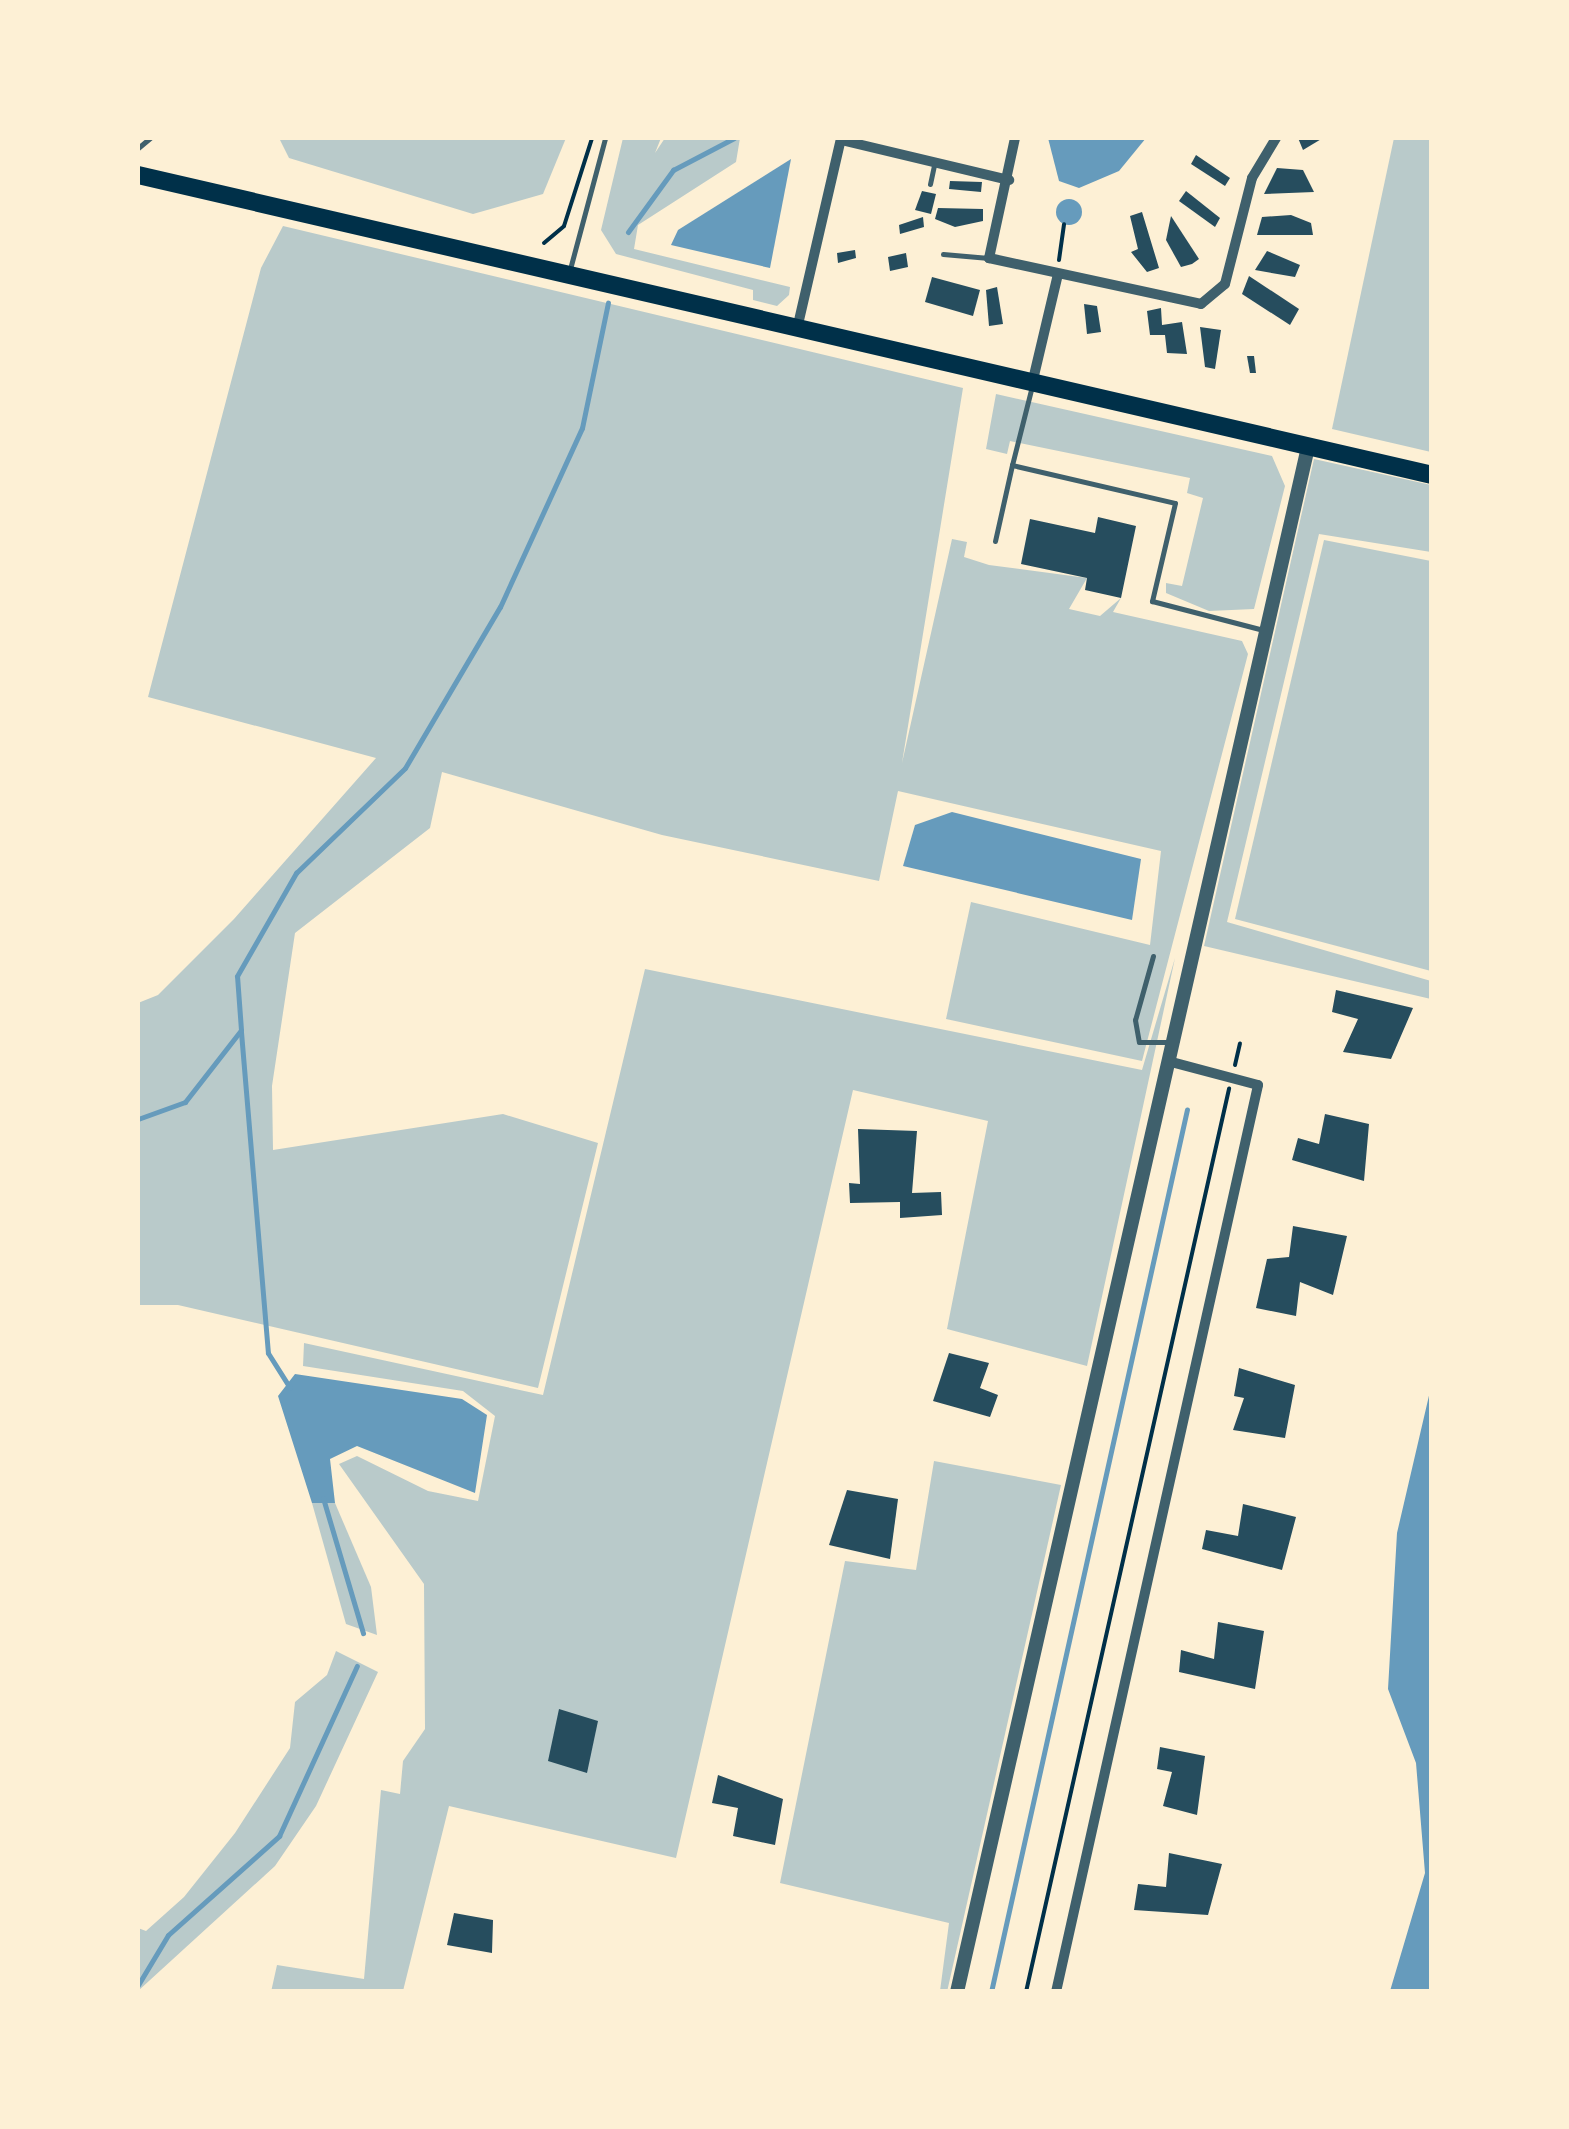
<!DOCTYPE html>
<style>
body{margin:0}
#map{position:relative;width:1569px;height:2129px;overflow:hidden;background:#fdf0d5;font-family:Commissioner,sans-serif}
div>[style]{position:absolute}
.green>*{inset:0;background:#b9caca}
.water>*{inset:0;background:#669bbc}
.round{border-radius:50%}
.stream>*{height:5px;margin:-2.5px;padding:0 2.5px;transform-origin:2.5px;border-radius:2.5px;background:#669bbc}
.building>*{inset:0;background:#264d5e}
.path>*{height:4px;margin:-2px;padding:0 2px;transform-origin:2px;border-radius:2px;background:#003049}
.service>*{height:5px;margin:-2.5px;padding:0 2.5px;transform-origin:2.5px;border-radius:2.5px;background:#3f606c}
.minor>*{height:10px;margin:-5px;padding:0 5px;transform-origin:5px;border-radius:5px;background:#3f606c}
.tertiary>*{height:14px;margin:-7px;padding:0 7px;transform-origin:7px;border-radius:7px;background:#3f606c}
.primary>*{height:18px;margin:-9px;padding:0 9px;transform-origin:9px;border-radius:9px;background:#003049}
span{translate:-50% -50%;white-space:nowrap;text-align:center;line-height:1.15;-webkit-text-stroke:8px #fdf0d5;paint-order:stroke}
.frame{position:absolute;inset:0;border:140px solid #fdf0d5;pointer-events:none}
</style>
<div id="map">
<div class="green">
<div style="clip-path:polygon(279px 138px,566px 138px,543px 194px,473px 214px,289px 158px)"></div>
<div style="clip-path:polygon(623px 138px,661px 138px,655px 153px,665px 138px,740px 138px,736px 162px,638px 225px,634px 249px,790px 287px,789px 295px,777px 306px,753px 300px,753px 290px,616px 254px,601px 230px)"></div>
<div style="clip-path:polygon(1394px 138px,1431px 138px,1431px 452px,1332px 429px)"></div>
<div style="clip-path:polygon(283px 226px,963px 388px,902px 763px,952px 539px,967px 542px,964px 557px,989px 565px,1087px 578px,1069px 609px,1100px 616px,1121px 598px,1113px 612px,1242px 641px,1248px 654px,1142px 1061px,946px 1019px,971px 902px,1150px 945px,1161px 851px,898px 791px,879px 881px,662px 835px,442px 772px,430px 828px,295px 933px,272px 1086px,273px 1150px,503px 1114px,598px 1143px,538px 1388px,178px 1305px,138px 1305px,138px 1003px,158px 995px,234px 919px,376px 758px,148px 697px,261px 268px)"></div>
<div style="clip-path:polygon(996px 394px,1272px 456px,1285px 486px,1254px 609px,1209px 611px,1166px 593px,1166px 583px,1182px 586px,1203px 498px,1187px 493px,1190px 478px,1010px 441px,1007px 454px,986px 449px)"></div>
<div style="clip-path:polygon(1314px 459px,1431px 485px,1431px 552px,1319px 534px,1227px 922px,1431px 981px,1431px 999px,1204px 946px)"></div>
<div style="clip-path:polygon(1324px 540px,1431px 561px,1431px 971px,1235px 919px)"></div>
<div style="clip-path:polygon(1175px 958px,1087px 1366px,947px 1329px,988px 1121px,853px 1090px,676px 1858px,449px 1806px,403px 1991px,271px 1992px,277px 1965px,364px 1979px,381px 1790px,400px 1794px,403px 1761px,425px 1729px,424px 1584px,339px 1464px,357px 1456px,428px 1491px,478px 1501px,495px 1416px,463px 1391px,303px 1366px,304px 1343px,543px 1395px,645px 969px,1142px 1070px)"></div>
<div style="clip-path:polygon(934px 1461px,1061px 1485px,947px 1992px,940px 1991px,949px 1923px,780px 1883px,845px 1561px,916px 1570px)"></div>
<div style="clip-path:polygon(312px 1503px,335px 1503px,371px 1587px,377px 1635px,346px 1624px)"></div>
<div style="clip-path:polygon(336px 1651px,378px 1672px,316px 1806px,275px 1866px,138px 1991px,138px 1928px,146px 1931px,184px 1897px,235px 1833px,290px 1748px,295px 1702px,327px 1675px)"></div>
</div>
<div class="water">
<div style="clip-path:polygon(1048px 138px,1146px 138px,1119px 171px,1079px 188px,1059px 181px)"></div>
<div style="clip-path:polygon(791px 159px,770px 268px,671px 245px,678px 230px)"></div>
<div class="round" style="left:1056px;top:199px;width:26px;height:26px"></div>
<div style="clip-path:polygon(952px 812px,1141px 859px,1132px 920px,903px 866px,915px 825px)"></div>
<div style="clip-path:polygon(295px 1374px,462px 1399px,487px 1415px,475px 1493px,357px 1446px,330px 1459px,335px 1503px,312px 1503px,278px 1396px)"></div>
<div style="clip-path:polygon(1431px 1387px,1431px 1991px,1390px 1991px,1425px 1873px,1416px 1763px,1388px 1689px,1397px 1533px)"></div>
</div>
<div class="stream">
<div style="left:628px;top:232px;width:77px;rotate:-54deg"></div>
<div style="left:673px;top:170px;width:69px;rotate:-27.7deg"></div>
<div style="left:241px;top:1032px;width:322px;rotate:85.2deg"></div>
<div style="left:268px;top:1353px;width:41px;rotate:57.8deg"></div>
<div style="left:138px;top:1119px;width:50px;rotate:-19.9deg"></div>
<div style="left:185px;top:1102px;width:91px;rotate:-52.1deg"></div>
<div style="left:241px;top:1030px;width:54px;rotate:-94.2deg"></div>
<div style="left:237px;top:976px;width:119px;rotate:-60.2deg"></div>
<div style="left:296px;top:873px;width:151px;rotate:-43.9deg"></div>
<div style="left:405px;top:768px;width:187px;rotate:-59.5deg"></div>
<div style="left:500px;top:607px;width:197px;rotate:-65.4deg"></div>
<div style="left:582px;top:428px;width:128px;rotate:-78.3deg"></div>
<div style="left:323px;top:1498px;width:141px;rotate:73.5deg"></div>
<div style="left:138px;top:1985px;width:58px;rotate:-59deg"></div>
<div style="left:168px;top:1935px;width:149px;rotate:-41.7deg"></div>
<div style="left:279px;top:1836px;width:187px;rotate:-65.4deg"></div>
<div style="left:991px;top:1992px;width:904px;rotate:-77.48deg"></div>
</div>
<div class="building">
<div style="clip-path:polygon(1298px 138px,1323px 138px,1303px 150px)"></div>
<div style="clip-path:polygon(1196px 155px,1230px 178px,1225px 186px,1191px 164px)"></div>
<div style="clip-path:polygon(1277px 168px,1303px 170px,1314px 192px,1264px 194px)"></div>
<div style="clip-path:polygon(950px 181px,982px 182px,981px 192px,949px 189px)"></div>
<div style="clip-path:polygon(922px 191px,936px 194px,931px 214px,915px 210px)"></div>
<div style="clip-path:polygon(1186px 191px,1220px 218px,1215px 227px,1179px 201px)"></div>
<div style="clip-path:polygon(938px 208px,983px 209px,983px 221px,955px 227px,935px 219px)"></div>
<div style="clip-path:polygon(1142px 212px,1159px 268px,1147px 272px,1131px 252px,1138px 249px,1130px 216px)"></div>
<div style="clip-path:polygon(1291px 215px,1311px 223px,1313px 235px,1257px 235px,1262px 217px)"></div>
<div style="clip-path:polygon(1171px 216px,1199px 259px,1192px 264px,1181px 267px,1166px 240px)"></div>
<div style="clip-path:polygon(923px 217px,924px 227px,900px 234px,899px 225px)"></div>
<div style="clip-path:polygon(855px 250px,856px 258px,838px 263px,837px 253px)"></div>
<div style="clip-path:polygon(1267px 251px,1300px 265px,1295px 277px,1255px 270px)"></div>
<div style="clip-path:polygon(906px 253px,908px 267px,890px 271px,888px 257px)"></div>
<div style="clip-path:polygon(1249px 276px,1299px 309px,1290px 325px,1242px 294px)"></div>
<div style="clip-path:polygon(932px 277px,980px 290px,973px 316px,925px 302px)"></div>
<div style="clip-path:polygon(997px 287px,1003px 324px,989px 326px,986px 290px)"></div>
<div style="clip-path:polygon(1084px 304px,1097px 306px,1101px 332px,1087px 334px)"></div>
<div style="clip-path:polygon(1161px 308px,1162px 325px,1182px 322px,1187px 354px,1167px 353px,1165px 335px,1150px 335px,1147px 311px)"></div>
<div style="clip-path:polygon(1200px 327px,1221px 330px,1215px 369px,1205px 367px)"></div>
<div style="clip-path:polygon(1247px 356px,1254px 356px,1256px 373px,1250px 373px)"></div>
<div style="clip-path:polygon(1098px 517px,1136px 526px,1121px 598px,1085px 590px,1087px 578px,1021px 564px,1030px 519px,1095px 533px)"></div>
<div style="clip-path:polygon(1336px 990px,1413px 1008px,1391px 1059px,1343px 1052px,1358px 1019px,1332px 1012px)"></div>
<div style="clip-path:polygon(1325px 1114px,1369px 1124px,1364px 1181px,1292px 1160px,1298px 1138px,1319px 1144px)"></div>
<div style="clip-path:polygon(858px 1129px,917px 1131px,912px 1193px,941px 1192px,942px 1215px,900px 1218px,900px 1202px,850px 1203px,849px 1183px,860px 1184px)"></div>
<div style="clip-path:polygon(1293px 1226px,1347px 1236px,1333px 1295px,1300px 1282px,1296px 1316px,1256px 1308px,1267px 1259px,1289px 1257px)"></div>
<div style="clip-path:polygon(949px 1353px,989px 1363px,980px 1388px,998px 1395px,990px 1417px,933px 1401px)"></div>
<div style="clip-path:polygon(1239px 1368px,1295px 1385px,1285px 1438px,1233px 1430px,1244px 1398px,1234px 1396px)"></div>
<div style="clip-path:polygon(847px 1490px,898px 1499px,890px 1559px,829px 1545px)"></div>
<div style="clip-path:polygon(1243px 1504px,1296px 1517px,1282px 1570px,1202px 1549px,1206px 1530px,1238px 1536px)"></div>
<div style="clip-path:polygon(1218px 1622px,1264px 1631px,1255px 1689px,1179px 1672px,1181px 1650px,1214px 1659px)"></div>
<div style="clip-path:polygon(559px 1709px,598px 1721px,587px 1773px,548px 1761px)"></div>
<div style="clip-path:polygon(1160px 1747px,1205px 1756px,1197px 1815px,1163px 1806px,1172px 1772px,1157px 1769px)"></div>
<div style="clip-path:polygon(718px 1775px,783px 1799px,775px 1845px,733px 1836px,738px 1808px,712px 1803px)"></div>
<div style="clip-path:polygon(1169px 1853px,1222px 1864px,1208px 1915px,1134px 1910px,1138px 1884px,1166px 1887px)"></div>
<div style="clip-path:polygon(454px 1913px,493px 1920px,492px 1953px,447px 1945px)"></div>
</div>
<div class="path">
<div style="left:544px;top:243px;width:26px;rotate:-40deg"></div>
<div style="left:564px;top:226px;width:92px;rotate:-72.3deg"></div>
<div style="left:1059px;top:260px;width:36px;rotate:-82deg"></div>
<div style="left:1235px;top:1065px;width:22px;rotate:-77deg"></div>
<div style="left:1026px;top:1992px;width:926px;rotate:-77.33deg"></div>
</div>
<div class="service">
<div style="left:138px;top:148px;width:16px;rotate:-40deg"></div>
<div style="left:930px;top:184px;width:19px;rotate:-78deg"></div>
<div style="left:943px;top:254px;width:46px;rotate:5deg"></div>
<div style="left:570px;top:269px;width:136px;rotate:-75deg"></div>
<div style="left:1012px;top:465px;width:81px;rotate:-75.8deg"></div>
<div style="left:995px;top:541px;width:78px;rotate:-77.4deg"></div>
<div style="left:1012px;top:465px;width:167px;rotate:13.1deg"></div>
<div style="left:1175px;top:503px;width:101px;rotate:103.2deg"></div>
<div style="left:1152px;top:601px;width:115px;rotate:14.6deg"></div>
<div style="left:1153px;top:956px;width:66px;rotate:105.7deg"></div>
<div style="left:1135px;top:1020px;width:22px;rotate:80deg"></div>
<div style="left:1139px;top:1042px;width:30px"></div>
</div>
<div class="minor">
<div style="left:1015px;top:138px;width:123px;rotate:102.2deg"></div>
<div style="left:989px;top:258px;width:217px;rotate:12.2deg"></div>
<div style="left:1201px;top:304px;width:31px;rotate:-40deg"></div>
<div style="left:1225px;top:284px;width:109px;rotate:-75.7deg"></div>
<div style="left:1252px;top:178px;width:47px;rotate:-59deg"></div>
<div style="left:841px;top:140px;width:173px;rotate:13.4deg"></div>
<div style="left:797px;top:329px;width:196px;rotate:-77deg"></div>
<div style="left:1032px;top:384px;width:113px;rotate:-76.7deg"></div>
<div style="left:1056px;top:1992px;width:929px;rotate:-77.44deg"></div>
<div style="left:1258px;top:1085px;width:93px;rotate:-165.1deg"></div>
</div>
<div class="tertiary">
<div style="left:957px;top:1992px;width:1584px;rotate:-77.2deg"></div>
</div>
<div class="primary">
<div style="left:138px;top:175px;width:1328px;rotate:13.05deg"></div>
</div>
<div class="frame"></div>
</div>
